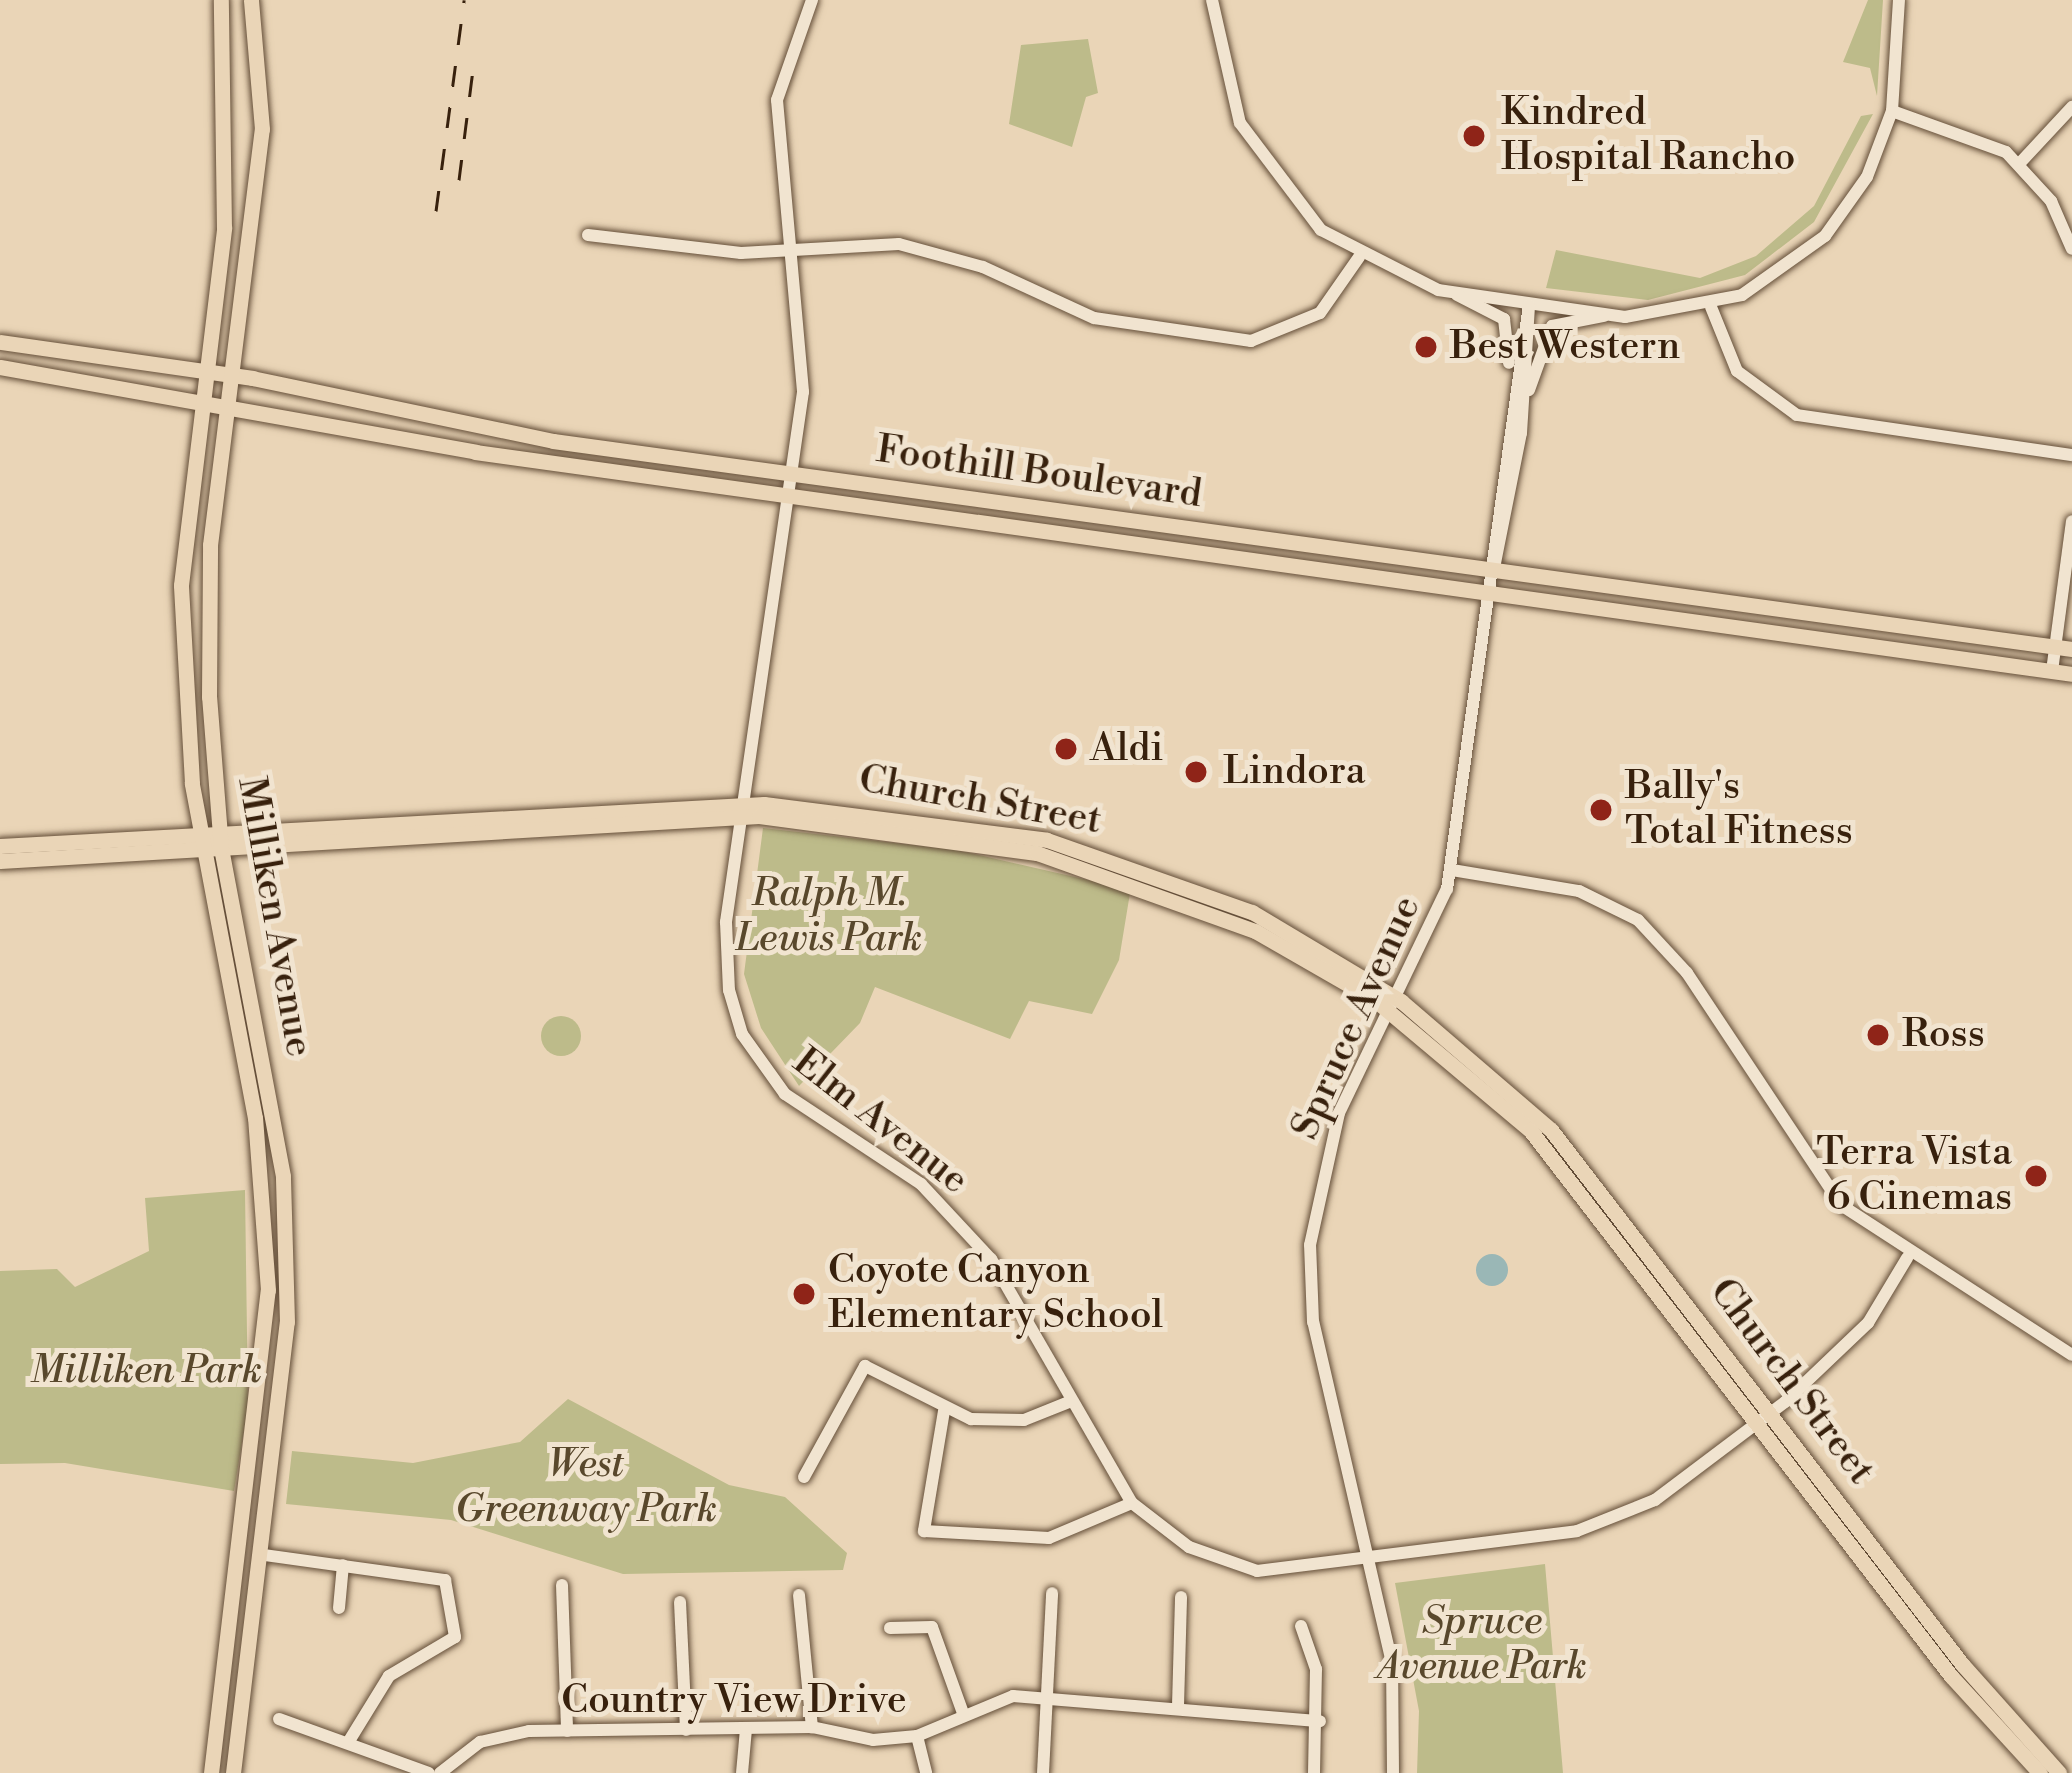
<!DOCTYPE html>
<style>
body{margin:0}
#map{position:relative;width:2072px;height:1773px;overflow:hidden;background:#ead5b7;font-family:"Libre Bodoni",serif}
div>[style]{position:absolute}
.green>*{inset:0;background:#bdbb8a}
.round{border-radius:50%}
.water>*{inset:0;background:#9ab7b6}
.roads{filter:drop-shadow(0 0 3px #644e38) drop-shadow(0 0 3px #644e38)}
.minor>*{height:12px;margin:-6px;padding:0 6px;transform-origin:6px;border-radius:6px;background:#f1e4d0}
.major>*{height:15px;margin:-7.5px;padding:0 7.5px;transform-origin:7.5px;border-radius:7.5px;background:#ead5b7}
.rail>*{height:3px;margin-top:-1.5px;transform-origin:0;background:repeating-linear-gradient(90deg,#38210d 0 21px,transparent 0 42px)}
.dots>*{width:33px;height:33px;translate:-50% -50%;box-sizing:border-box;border:6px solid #f1e4d0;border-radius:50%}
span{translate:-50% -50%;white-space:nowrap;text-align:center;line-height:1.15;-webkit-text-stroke:10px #f1e4d0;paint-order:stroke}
.poi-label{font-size:39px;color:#38210d}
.left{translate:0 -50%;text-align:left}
.right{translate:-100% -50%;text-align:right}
.street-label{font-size:39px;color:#38210d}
.park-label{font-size:39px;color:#59482c;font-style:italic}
</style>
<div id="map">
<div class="green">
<div style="clip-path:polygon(1868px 0,1883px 0,1877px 96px,1870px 68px,1843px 62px)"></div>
<div style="clip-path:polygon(1088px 39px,1098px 93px,1086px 97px,1072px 147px,1009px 124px,1021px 45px)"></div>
<div style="clip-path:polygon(1873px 114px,1814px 222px,1745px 275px,1648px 300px,1546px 288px,1556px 250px,1700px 278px,1756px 256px,1814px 206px,1861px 116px)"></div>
<div style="clip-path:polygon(763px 828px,957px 850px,1110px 885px,1130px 893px,1119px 960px,1092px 1014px,1029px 1001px,1010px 1039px,875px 987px,860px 1023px,799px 1086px,761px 1028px,744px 974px)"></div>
<div class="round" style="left:541px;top:1016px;width:40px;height:40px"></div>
<div style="clip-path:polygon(245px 1190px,248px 1406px,234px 1491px,65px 1463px,0 1464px,0 1271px,57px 1269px,75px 1287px,149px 1251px,145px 1198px)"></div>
<div style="clip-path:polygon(568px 1399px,729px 1485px,785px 1497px,847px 1553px,843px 1570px,623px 1574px,451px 1520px,286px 1504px,292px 1451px,413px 1463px,520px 1442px)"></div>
<div style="clip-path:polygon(1545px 1564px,1563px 1773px,1417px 1773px,1419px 1711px,1395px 1583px)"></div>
</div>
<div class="water">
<div class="round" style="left:1476px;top:1254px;width:32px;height:32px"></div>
</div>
<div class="roads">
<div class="minor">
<div style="left:812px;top:0;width:106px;rotate:109.3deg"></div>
<div style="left:777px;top:100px;width:293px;rotate:84.9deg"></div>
<div style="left:803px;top:392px;width:536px;rotate:98.27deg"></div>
<div style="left:726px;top:922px;width:68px;rotate:87.5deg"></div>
<div style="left:729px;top:990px;width:46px;rotate:73.5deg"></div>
<div style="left:742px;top:1034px;width:74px;rotate:54.4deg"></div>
<div style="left:785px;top:1094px;width:163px;rotate:33.5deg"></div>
<div style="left:921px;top:1184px;width:103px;rotate:47deg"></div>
<div style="left:991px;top:1259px;width:282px;rotate:60deg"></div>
<div style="left:1132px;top:1503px;width:72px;rotate:37.7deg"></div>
<div style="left:1189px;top:1547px;width:72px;rotate:19.4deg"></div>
<div style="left:1257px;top:1571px;width:322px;rotate:-7.1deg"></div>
<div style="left:1577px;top:1531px;width:84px;rotate:-21.7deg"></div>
<div style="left:1655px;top:1500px;width:163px;rotate:-37deg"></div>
<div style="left:1785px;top:1402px;width:115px;rotate:-43.6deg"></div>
<div style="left:1868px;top:1323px;width:76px;rotate:-59deg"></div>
<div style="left:1212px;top:0;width:126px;rotate:77.2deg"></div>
<div style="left:1240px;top:123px;width:134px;rotate:52.9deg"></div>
<div style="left:1321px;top:230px;width:131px;rotate:27.1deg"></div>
<div style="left:1438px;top:290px;width:189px;rotate:8.2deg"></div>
<div style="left:1625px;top:317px;width:119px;rotate:-10.6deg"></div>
<div style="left:1742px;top:295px;width:102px;rotate:-35.4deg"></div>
<div style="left:1825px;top:236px;width:72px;rotate:-54.6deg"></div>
<div style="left:1867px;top:177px;width:71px;rotate:-69.3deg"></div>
<div style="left:1892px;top:111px;width:111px;rotate:-86.4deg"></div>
<div style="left:1892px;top:111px;width:121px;rotate:19.8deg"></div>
<div style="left:2006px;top:152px;width:67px;rotate:47.4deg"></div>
<div style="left:2051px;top:201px;width:52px;rotate:66.4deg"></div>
<div style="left:2019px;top:164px;width:78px;rotate:-47.1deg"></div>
<div style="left:588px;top:235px;width:154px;rotate:6.7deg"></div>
<div style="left:741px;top:253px;width:158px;rotate:-3.3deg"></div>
<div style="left:899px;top:244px;width:87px;rotate:15.3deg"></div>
<div style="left:983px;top:267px;width:122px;rotate:24.7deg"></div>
<div style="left:1094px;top:318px;width:159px;rotate:8.3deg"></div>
<div style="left:1251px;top:341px;width:74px;rotate:-22.1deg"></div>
<div style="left:1320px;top:313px;width:68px;rotate:-55.1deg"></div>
<div style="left:1457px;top:295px;width:53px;rotate:27.1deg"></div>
<div style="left:1504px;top:319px;width:44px;rotate:83.5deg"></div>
<div style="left:1711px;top:307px;width:69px;rotate:67.9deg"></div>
<div style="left:1737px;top:371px;width:74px;rotate:36.3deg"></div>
<div style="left:1797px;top:415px;width:278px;rotate:8.3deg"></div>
<div style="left:1529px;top:390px;width:68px;rotate:-70.2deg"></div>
<div style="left:1552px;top:326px;width:53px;rotate:-10.9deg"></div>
<div style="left:1494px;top:568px;width:138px;rotate:-78.7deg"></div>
<div style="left:1521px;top:433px;width:127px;rotate:-86.4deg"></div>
<div style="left:2052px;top:671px;width:151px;rotate:-82.4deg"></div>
<div style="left:1452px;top:870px;width:129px;rotate:9.4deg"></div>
<div style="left:1579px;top:891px;width:66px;rotate:26.2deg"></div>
<div style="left:1638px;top:920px;width:72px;rotate:47.2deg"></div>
<div style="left:1687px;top:973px;width:278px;rotate:56.4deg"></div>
<div style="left:1841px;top:1205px;width:275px;rotate:33deg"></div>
<div style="left:944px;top:1411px;width:122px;rotate:99.5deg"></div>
<div style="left:924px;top:1531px;width:125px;rotate:3.2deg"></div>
<div style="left:1049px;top:1538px;width:90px;rotate:-22.9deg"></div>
<div style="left:804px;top:1477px;width:127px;rotate:-61.2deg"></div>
<div style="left:865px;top:1366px;width:119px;rotate:26.6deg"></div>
<div style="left:971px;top:1419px;width:53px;rotate:1.1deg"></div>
<div style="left:1024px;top:1420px;width:48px;rotate:-21.8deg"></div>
<div style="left:264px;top:1555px;width:183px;rotate:7.9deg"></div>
<div style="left:445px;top:1580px;width:58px;rotate:80deg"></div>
<div style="left:455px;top:1637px;width:77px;rotate:149.4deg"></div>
<div style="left:389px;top:1676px;width:76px;rotate:121.6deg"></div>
<div style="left:562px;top:1585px;width:146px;rotate:88deg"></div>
<div style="left:799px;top:1595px;width:133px;rotate:84.4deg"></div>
<div style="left:680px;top:1602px;width:128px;rotate:87.3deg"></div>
<div style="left:339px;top:1608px;width:43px;rotate:-84.7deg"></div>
<div style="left:1301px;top:1626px;width:46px;rotate:70.8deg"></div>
<div style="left:1316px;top:1669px;width:104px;rotate:91.1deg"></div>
<div style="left:890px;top:1628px;width:42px;rotate:-1.4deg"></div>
<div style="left:932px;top:1627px;width:91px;rotate:70.2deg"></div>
<div style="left:1178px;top:1706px;width:109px;rotate:-88.4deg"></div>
<div style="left:279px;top:1719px;width:159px;rotate:19.8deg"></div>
<div style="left:917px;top:1736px;width:38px;rotate:76deg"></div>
<div style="left:440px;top:1773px;width:51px;rotate:-37.8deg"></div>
<div style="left:480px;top:1742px;width:50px;rotate:-12.7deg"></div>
<div style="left:529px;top:1731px;width:283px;rotate:-0.8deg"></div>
<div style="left:812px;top:1727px;width:62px;rotate:12deg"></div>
<div style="left:873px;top:1740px;width:44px;rotate:-5.2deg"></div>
<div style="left:917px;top:1736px;width:104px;rotate:-22.6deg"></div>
<div style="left:1013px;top:1696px;width:308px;rotate:4.7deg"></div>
<div style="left:742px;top:1773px;width:44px;rotate:-84.8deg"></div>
<div style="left:1043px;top:1773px;width:180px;rotate:-87.1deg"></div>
<div style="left:1393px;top:1773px;width:110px;rotate:-90.5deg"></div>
<div style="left:1392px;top:1663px;width:350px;rotate:-103deg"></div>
<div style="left:1313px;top:1322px;width:77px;rotate:-92.2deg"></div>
<div style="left:1310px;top:1245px;width:135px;rotate:-77.6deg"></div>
<div style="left:1339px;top:1113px;width:249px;rotate:-64.3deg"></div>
<div style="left:1447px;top:889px;width:590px;rotate:-82.01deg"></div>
</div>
<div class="major">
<div style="left:0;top:342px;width:255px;rotate:8.1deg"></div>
<div style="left:252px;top:378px;width:308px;rotate:11.8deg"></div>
<div style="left:553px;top:441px;width:1533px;rotate:7.8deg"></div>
<div style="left:0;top:367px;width:483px;rotate:10.1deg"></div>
<div style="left:475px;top:452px;width:1612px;rotate:7.91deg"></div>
<div style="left:0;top:846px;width:765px;rotate:-3.15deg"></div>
<div style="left:764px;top:804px;width:285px;rotate:7.2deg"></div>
<div style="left:1047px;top:840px;width:217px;rotate:19.4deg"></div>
<div style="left:1252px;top:912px;width:174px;rotate:30.9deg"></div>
<div style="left:1401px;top:1001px;width:198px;rotate:40.7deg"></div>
<div style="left:1551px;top:1130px;width:674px;rotate:52.42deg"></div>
<div style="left:1962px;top:1664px;width:146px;rotate:48.3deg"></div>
<div style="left:0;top:861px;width:760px;rotate:-3.39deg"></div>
<div style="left:759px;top:816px;width:280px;rotate:7.6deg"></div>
<div style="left:1037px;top:853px;width:232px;rotate:19.7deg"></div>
<div style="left:1255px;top:931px;width:138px;rotate:29.9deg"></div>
<div style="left:1375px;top:1000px;width:202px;rotate:40deg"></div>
<div style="left:1530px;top:1130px;width:689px;rotate:52.37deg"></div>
<div style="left:1951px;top:1676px;width:132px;rotate:47.5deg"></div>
<div style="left:211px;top:1773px;width:486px;rotate:-83.3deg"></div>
<div style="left:268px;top:1290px;width:172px;rotate:-94.3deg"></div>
<div style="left:255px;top:1118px;width:341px;rotate:-100.7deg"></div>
<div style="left:192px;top:783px;width:198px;rotate:-93.2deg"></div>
<div style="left:181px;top:585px;width:360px;rotate:-83.1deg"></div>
<div style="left:224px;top:228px;width:228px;rotate:-90.8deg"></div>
<div style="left:233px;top:1773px;width:454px;rotate:-83.2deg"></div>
<div style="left:287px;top:1322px;width:146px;rotate:-91.6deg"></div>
<div style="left:283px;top:1176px;width:334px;rotate:-100.7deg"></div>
<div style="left:221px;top:848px;width:151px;rotate:-94.5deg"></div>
<div style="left:209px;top:697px;width:152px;rotate:-89.6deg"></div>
<div style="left:210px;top:545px;width:419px;rotate:-82.9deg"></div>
<div style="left:262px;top:129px;width:129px;rotate:-94.9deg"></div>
</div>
</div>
<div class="rail">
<div style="left:459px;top:180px;width:120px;rotate:-82.8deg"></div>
<div style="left:436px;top:211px;width:213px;rotate:-82.4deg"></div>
</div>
<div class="dots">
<div style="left:1474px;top:136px;background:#8f2418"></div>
<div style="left:1426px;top:347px;background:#8f2418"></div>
<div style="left:1066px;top:749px;background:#8f2418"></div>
<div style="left:1196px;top:772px;background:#8f2418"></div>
<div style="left:1601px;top:810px;background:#8f2418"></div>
<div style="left:1878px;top:1035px;background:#8f2418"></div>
<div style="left:2036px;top:1176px;background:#8f2418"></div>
<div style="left:804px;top:1294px;background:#8f2418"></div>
</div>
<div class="poi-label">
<span class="left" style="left:1501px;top:136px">Kindred<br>Hospital Rancho</span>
<span class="left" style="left:1450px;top:347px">Best Western</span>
<span class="left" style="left:1090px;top:749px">Aldi</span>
<span class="left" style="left:1223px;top:772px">Lindora</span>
<span class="left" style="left:1625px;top:810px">Bally's<br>Total Fitness</span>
<span class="left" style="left:1902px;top:1035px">Ross</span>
<span class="right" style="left:2012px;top:1176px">Terra Vista<br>6 Cinemas</span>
<span class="left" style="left:828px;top:1294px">Coyote Canyon<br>Elementary School</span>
</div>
<div class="street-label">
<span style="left:1039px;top:473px;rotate:8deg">Foothill Boulevard</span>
<span style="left:980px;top:801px;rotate:10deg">Church Street</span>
<span style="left:274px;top:917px;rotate:80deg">Milliken Avenue</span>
<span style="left:1357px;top:1018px;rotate:-66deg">Spruce Avenue</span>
<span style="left:880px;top:1122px;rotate:38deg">Elm Avenue</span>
<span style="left:1791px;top:1382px;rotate:53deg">Church Street</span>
<span style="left:734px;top:1701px">Country View Drive</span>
</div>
<div class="park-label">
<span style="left:829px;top:917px">Ralph M.<br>Lewis Park</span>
<span style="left:146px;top:1371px">Milliken Park</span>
<span style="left:586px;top:1488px">West<br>Greenway Park</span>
<span style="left:1482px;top:1645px">Spruce<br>Avenue Park</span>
</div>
</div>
